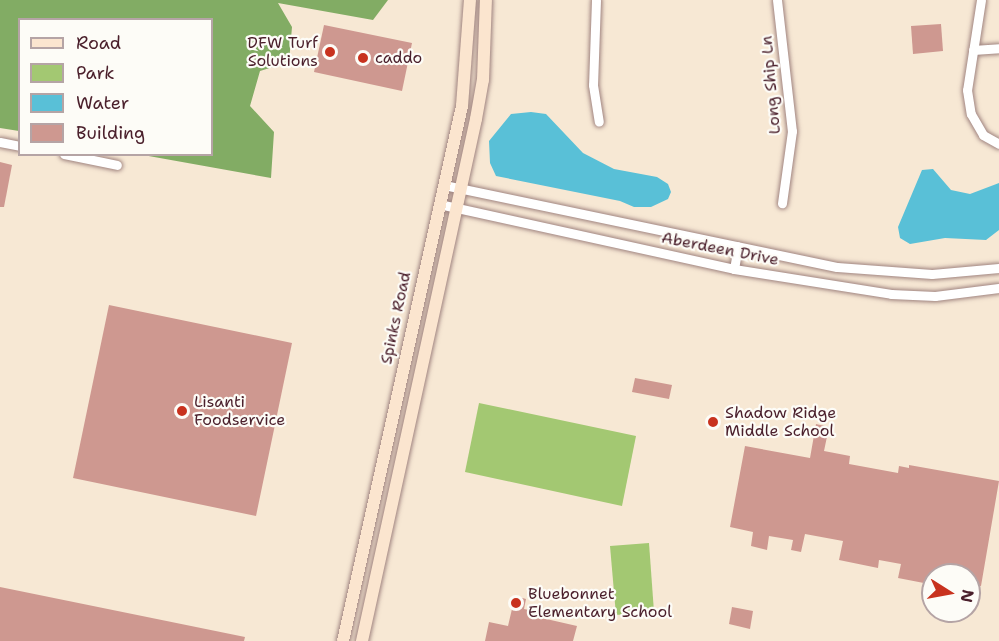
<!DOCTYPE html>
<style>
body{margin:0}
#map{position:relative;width:999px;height:641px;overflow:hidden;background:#f7e8d4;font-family:"Shantell Sans",sans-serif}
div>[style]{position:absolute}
.green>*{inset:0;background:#a3c872}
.forest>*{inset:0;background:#82ac64}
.water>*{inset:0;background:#59c0d7}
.building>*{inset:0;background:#ce9890}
.roads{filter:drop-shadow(0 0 2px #a08480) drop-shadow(0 0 2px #a08480)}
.street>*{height:9px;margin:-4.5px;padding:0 4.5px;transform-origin:4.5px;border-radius:4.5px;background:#fff}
.secondary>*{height:12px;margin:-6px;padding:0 6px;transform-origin:6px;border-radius:6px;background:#fbe5cf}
.dots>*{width:16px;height:16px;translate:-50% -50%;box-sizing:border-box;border:3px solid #fdfcf7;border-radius:50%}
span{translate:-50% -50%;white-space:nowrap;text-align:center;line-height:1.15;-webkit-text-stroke:4.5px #fdfcf7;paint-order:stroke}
.poi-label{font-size:16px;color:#4a1f2b}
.right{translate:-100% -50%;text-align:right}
.left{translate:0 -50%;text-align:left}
.street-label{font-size:16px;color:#4a1f2b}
.legend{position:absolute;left:18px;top:18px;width:195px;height:138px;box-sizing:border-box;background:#fdfcf7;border:2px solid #b5a4a5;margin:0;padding:8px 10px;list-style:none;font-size:18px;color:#4a1f2b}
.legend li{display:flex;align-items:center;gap:12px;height:30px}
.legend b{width:30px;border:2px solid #b5a4a5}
.north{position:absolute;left:921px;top:563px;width:60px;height:60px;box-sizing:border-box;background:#fdfcf7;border:2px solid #b5a4a5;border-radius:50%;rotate:101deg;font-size:16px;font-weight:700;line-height:24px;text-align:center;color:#4a1f2b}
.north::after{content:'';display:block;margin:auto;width:21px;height:27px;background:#c8321e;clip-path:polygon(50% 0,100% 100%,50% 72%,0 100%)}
</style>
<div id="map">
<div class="green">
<div style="clip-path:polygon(479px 403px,636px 436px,622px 506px,465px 472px)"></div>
<div style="clip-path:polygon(649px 543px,654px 612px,616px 615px,610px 546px)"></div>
</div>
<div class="forest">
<div style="clip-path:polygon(0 0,388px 0,373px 20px,278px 3px,292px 27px,289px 62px,260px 71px,250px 106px,274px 132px,271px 178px,143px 155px,212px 154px,212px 20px,20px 20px,19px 131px,0 128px)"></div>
</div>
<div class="water">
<div style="clip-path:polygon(531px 112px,546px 114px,583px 153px,614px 169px,657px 177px,668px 184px,671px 192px,668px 199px,651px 207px,634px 207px,620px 201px,496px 176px,490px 163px,489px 141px,511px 114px)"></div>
<div style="clip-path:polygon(933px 169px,951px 190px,970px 194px,999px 183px,999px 230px,986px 240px,945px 238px,910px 244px,900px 238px,898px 227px,922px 170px)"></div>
</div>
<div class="building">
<div style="clip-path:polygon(941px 24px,943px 51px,913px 54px,911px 26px)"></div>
<div style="clip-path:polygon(324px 25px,412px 43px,402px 91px,314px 72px)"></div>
<div style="clip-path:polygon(0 162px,12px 165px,4px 207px,0 207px)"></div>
<div style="clip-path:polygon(109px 305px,292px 343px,256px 516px,73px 478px)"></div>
<div style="clip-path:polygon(635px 378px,672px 385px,669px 399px,632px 392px)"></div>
<div style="clip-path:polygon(816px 424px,829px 427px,824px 451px,850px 456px,849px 464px,898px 473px,899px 466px,909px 468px,909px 465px,999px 481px,981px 586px,969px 584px,969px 575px,932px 573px,929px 584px,898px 578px,901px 564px,879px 560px,878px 568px,839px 560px,843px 541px,805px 534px,801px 552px,791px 550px,793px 540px,769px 536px,767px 550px,751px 546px,753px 532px,730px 527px,745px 446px,810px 458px)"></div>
<div style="clip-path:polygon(0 587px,245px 637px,244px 641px,0 641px)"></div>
<div style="clip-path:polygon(515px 596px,526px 599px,524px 609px,543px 613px,542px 618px,577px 626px,573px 641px,485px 641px,489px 622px,508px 626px)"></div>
<div style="clip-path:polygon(732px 607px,753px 611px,750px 629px,729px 624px)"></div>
</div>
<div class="roads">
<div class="street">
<div style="left:596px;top:0;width:85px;rotate:92deg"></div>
<div style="left:593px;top:85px;width:37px;rotate:81deg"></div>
<div style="left:777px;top:0;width:132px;rotate:83.5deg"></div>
<div style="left:792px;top:131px;width:73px;rotate:97.9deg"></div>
<div style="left:981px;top:0;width:91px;rotate:98.8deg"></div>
<div style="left:967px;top:90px;width:24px;rotate:81deg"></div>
<div style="left:971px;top:114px;width:24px;rotate:60deg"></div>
<div style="left:983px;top:135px;width:18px;rotate:29deg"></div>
<div style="left:973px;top:50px;width:26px;rotate:-4deg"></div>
<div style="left:0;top:142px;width:20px;rotate:11deg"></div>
<div style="left:64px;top:154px;width:54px;rotate:11.7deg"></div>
<div style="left:444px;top:185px;width:401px;rotate:11.8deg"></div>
<div style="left:837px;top:267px;width:95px;rotate:4.2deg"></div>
<div style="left:932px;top:274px;width:67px;rotate:-5.1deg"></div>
<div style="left:439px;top:204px;width:302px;rotate:12.4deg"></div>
<div style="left:734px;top:269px;width:159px;rotate:9deg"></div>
<div style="left:891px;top:294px;width:44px;rotate:2.6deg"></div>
<div style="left:935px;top:296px;width:64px;rotate:-7.1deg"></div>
<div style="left:734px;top:269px;width:23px;rotate:-80deg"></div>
</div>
<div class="secondary">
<div style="left:343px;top:641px;width:548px;rotate:-77.46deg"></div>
<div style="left:462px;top:106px;width:106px;rotate:-85.7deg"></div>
<div style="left:362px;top:641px;width:534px;rotate:-77.68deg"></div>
<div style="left:476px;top:119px;width:40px;rotate:-80deg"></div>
<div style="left:483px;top:80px;width:80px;rotate:-87.9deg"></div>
</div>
</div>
<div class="dots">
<div style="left:330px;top:52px;background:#c8321e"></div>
<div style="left:363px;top:58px;background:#c8321e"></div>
<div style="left:182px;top:411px;background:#c8321e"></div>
<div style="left:713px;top:422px;background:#c8321e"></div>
<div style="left:516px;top:603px;background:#c8321e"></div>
</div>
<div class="poi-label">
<span class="right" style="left:318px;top:52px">DFW Turf<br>Solutions</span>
<span class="left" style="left:375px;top:58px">caddo</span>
<span class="left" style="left:194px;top:411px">Lisanti<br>Foodservice</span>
<span class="left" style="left:725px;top:422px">Shadow Ridge<br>Middle School</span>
<span class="left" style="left:528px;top:603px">Bluebonnet<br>Elementary School</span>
</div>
<div class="street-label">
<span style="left:771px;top:85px;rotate:-95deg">Long Ship Ln</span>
<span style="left:720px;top:249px;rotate:11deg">Aberdeen Drive</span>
<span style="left:396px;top:318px;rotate:-78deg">Spinks Road</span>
</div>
<ul class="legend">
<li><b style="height:8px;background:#fbe5cf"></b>Road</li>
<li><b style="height:16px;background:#a3c872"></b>Park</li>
<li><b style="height:16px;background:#59c0d7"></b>Water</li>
<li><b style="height:16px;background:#ce9890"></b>Building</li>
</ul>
<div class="north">N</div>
</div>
